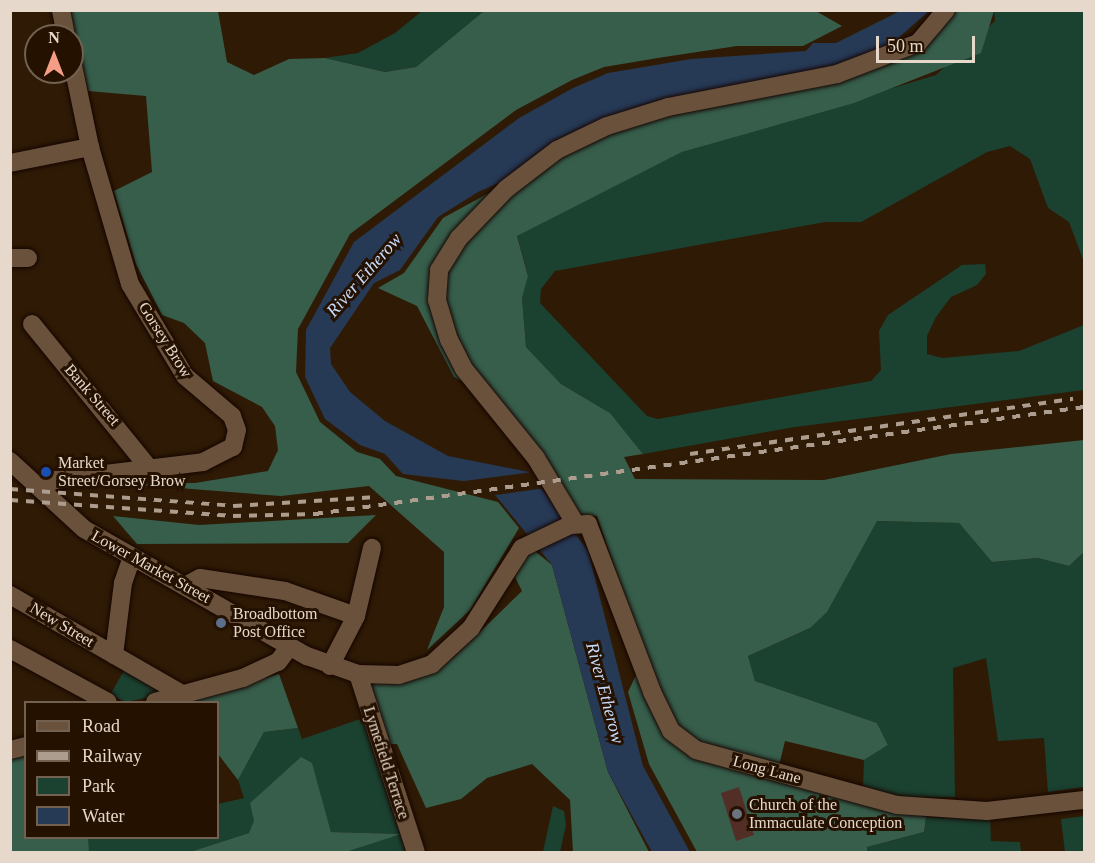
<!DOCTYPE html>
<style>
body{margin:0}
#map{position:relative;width:1095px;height:863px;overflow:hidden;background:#2f1b05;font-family:Georgia,serif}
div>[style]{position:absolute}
.green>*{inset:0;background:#1b4130}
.forest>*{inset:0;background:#365e4b}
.water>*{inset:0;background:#263955}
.pier>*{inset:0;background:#2f1b05}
.building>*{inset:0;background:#532e27}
.roads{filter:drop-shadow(0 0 2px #160500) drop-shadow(0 0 2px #160500)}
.minor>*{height:18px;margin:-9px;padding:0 9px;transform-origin:9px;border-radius:9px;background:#69513b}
.rail>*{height:4px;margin-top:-2px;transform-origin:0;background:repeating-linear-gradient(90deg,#ad9d8e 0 8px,transparent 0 16px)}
.dots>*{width:16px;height:16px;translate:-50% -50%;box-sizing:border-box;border:3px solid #251100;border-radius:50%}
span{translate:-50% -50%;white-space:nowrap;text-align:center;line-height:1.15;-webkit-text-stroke:6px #251100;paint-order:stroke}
.street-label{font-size:16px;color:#e6d8cb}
.poi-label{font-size:16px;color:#e6d8cb}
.left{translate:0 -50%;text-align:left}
.water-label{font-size:18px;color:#c6ddfe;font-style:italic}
.frame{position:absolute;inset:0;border:12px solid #e6d8cb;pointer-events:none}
.legend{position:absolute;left:24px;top:701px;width:195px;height:138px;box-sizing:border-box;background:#251100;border:2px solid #726151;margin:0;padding:8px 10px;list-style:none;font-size:18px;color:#e6d8cb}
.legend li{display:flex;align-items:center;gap:12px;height:30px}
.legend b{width:30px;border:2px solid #726151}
.north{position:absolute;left:24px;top:24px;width:60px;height:60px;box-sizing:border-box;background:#251100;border:2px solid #726151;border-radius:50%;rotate:0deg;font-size:16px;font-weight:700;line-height:24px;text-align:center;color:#e6d8cb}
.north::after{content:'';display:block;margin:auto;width:21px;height:27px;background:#f49e88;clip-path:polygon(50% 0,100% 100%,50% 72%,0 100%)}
.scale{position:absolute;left:876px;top:36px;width:99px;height:27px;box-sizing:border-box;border:3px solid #e6d8cb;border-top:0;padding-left:8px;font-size:18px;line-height:21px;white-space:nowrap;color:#e6d8cb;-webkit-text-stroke:4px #251100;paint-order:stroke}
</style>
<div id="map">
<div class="green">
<div style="clip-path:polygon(422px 11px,484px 11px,416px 67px,385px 72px,325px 58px,358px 53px,395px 33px)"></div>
<div style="clip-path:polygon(994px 11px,1084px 11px,1084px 262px,1069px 222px,1048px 208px,1030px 159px,1010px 146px,987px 152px,861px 222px,825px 222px,555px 271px,541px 289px,540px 303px,647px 416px,658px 419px,871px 381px,881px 370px,879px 331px,888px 315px,962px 265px,985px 264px,986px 274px,977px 285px,951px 297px,936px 317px,927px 336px,927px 354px,942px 358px,1019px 351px,1084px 325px,1084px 390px,795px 427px,643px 454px,610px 413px,561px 384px,526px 347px,522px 298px,528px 275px,517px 235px,682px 152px,936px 75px,995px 21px)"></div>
<div style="clip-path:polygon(876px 521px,959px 523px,992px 562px,1038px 558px,1069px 566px,1084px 552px,1084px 787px,1048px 792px,1044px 738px,998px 741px,986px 658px,953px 668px,955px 797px,899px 797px,863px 787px,864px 760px,888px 745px,877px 723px,755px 681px,748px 656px,810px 628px)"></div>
<div style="clip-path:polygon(125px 669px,164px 690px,162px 694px,127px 702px,110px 695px)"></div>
<div style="clip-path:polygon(366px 717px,407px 852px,346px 852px,398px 834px,331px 832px,312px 764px,249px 833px,190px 852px,89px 852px,86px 847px,88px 838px,218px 838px,218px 804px,244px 798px,238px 780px,264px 732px,298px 728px,302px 739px)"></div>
<div style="clip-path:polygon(553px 806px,564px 811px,566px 825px,560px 852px,543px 852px)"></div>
<div style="clip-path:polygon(1084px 816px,1084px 852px,1065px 852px,1061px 819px)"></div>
<div style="clip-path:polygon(926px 817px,990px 819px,991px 841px,1020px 842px,1021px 852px,867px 852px,867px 847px,924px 832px)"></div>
</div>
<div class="forest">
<div style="clip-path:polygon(814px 10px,842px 26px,803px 46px,737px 46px,664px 57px,604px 67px,572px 80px,516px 110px,350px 234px,298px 329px,296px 372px,320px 422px,357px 452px,380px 459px,396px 476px,498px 502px,519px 528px,470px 610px,427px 650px,444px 607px,444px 552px,369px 486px,281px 496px,128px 484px,195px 483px,268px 471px,278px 450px,275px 426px,262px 407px,213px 381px,205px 343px,184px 323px,162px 315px,136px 264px,114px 191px,152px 172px,146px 96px,88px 91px,70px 11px,218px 11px,227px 62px,254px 75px,289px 59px,325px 58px,385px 72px,416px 67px,484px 11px)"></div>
<div style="clip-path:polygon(953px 11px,994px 11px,981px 53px,854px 103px,682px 152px,517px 236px,528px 276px,522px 298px,526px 347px,561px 384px,610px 413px,643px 454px,624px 457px,635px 479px,824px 480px,951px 454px,1084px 440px,1084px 552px,1069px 566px,1038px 558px,992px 562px,959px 523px,877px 521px,827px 612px,810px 628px,748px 656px,755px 681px,877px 723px,888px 745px,864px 760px,785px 741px,776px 778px,926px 817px,924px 832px,867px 847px,867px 852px,697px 852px,649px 764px,628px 692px,645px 656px,597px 516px,573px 514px,466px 383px,454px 377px,417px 306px,378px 288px,404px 273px,443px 218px,498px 188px,511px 190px,559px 153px,607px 129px,921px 47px)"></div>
<div style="clip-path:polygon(376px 515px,348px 543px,137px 544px,113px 516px,199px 525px)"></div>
<div style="clip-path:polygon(531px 548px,552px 565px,608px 772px,649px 852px,573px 852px,570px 800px,532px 764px,487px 778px,461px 799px,426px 808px,397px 744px,387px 744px,368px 684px,416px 679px,454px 657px,522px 591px,515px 577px)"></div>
<div style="clip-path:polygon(279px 674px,298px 728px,264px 732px,238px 780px,218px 754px,218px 702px,182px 702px)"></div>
<div style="clip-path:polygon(25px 754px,26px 838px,88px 838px,89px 852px,11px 852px,10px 758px)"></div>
<div style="clip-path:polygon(301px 757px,312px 763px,331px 832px,401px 834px,346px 852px,190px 852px,249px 833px,254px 821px,250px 803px)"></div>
</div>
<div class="water">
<div style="clip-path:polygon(900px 11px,929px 11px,873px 60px,704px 94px,478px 192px,438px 217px,400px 270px,374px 283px,330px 348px,331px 364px,350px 392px,385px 421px,448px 456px,529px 472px,588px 551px,643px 766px,690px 852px,652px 852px,608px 772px,552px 565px,496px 496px,463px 481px,403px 474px,385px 454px,360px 445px,325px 419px,305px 377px,306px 330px,354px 242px,519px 118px,573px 88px,608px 73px,691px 59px,806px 51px,813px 43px,836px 43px)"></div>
</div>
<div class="pier">
<div style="clip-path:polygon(533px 472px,545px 488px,489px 496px,449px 483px)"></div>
</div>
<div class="building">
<div style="clip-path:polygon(739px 787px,754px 835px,736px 841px,721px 793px)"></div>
</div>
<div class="roads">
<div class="minor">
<div style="left:61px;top:10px;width:26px;rotate:79deg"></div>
<div style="left:10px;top:163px;width:82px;rotate:-11.3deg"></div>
<div style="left:10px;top:258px;width:18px"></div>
<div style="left:32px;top:324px;width:186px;rotate:50.9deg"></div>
<div style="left:10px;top:461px;width:100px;rotate:42.6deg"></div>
<div style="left:84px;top:529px;width:257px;rotate:29.7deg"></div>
<div style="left:307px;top:656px;width:54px;rotate:19.4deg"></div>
<div style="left:358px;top:674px;width:41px;rotate:1.4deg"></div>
<div style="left:399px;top:675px;width:35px;rotate:-18deg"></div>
<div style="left:432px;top:664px;width:53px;rotate:-42.7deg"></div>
<div style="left:471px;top:628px;width:95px;rotate:-57.5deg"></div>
<div style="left:522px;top:548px;width:53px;rotate:-25.6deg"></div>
<div style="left:570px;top:525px;width:18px;rotate:-3deg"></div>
<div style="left:588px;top:524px;width:180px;rotate:69.1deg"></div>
<div style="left:652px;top:692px;width:43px;rotate:64deg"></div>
<div style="left:671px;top:731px;width:31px;rotate:37deg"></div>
<div style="left:696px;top:750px;width:208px;rotate:15.3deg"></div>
<div style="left:897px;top:805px;width:90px;rotate:3.8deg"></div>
<div style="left:987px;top:811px;width:98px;rotate:-6.5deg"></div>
<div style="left:43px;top:486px;width:13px;rotate:-27deg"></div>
<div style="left:55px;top:480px;width:149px;rotate:-6.9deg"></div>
<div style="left:203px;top:462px;width:34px;rotate:-27deg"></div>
<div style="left:233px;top:447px;width:17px;rotate:-77deg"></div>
<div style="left:237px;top:430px;width:15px;rotate:-110deg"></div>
<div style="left:232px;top:416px;width:62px;rotate:-139.6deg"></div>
<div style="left:185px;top:376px;width:107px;rotate:-120.9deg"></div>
<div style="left:130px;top:284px;width:143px;rotate:-106.3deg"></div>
<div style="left:90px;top:147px;width:88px;rotate:-101.8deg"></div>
<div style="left:575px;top:523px;width:76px;rotate:-121deg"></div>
<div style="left:536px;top:458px;width:114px;rotate:-129deg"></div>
<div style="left:464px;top:369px;width:33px;rotate:-117deg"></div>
<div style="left:449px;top:340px;width:42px;rotate:-106.7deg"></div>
<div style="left:437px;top:300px;width:30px;rotate:-86deg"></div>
<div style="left:439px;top:270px;width:38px;rotate:-58deg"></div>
<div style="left:459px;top:238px;width:68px;rotate:-46.2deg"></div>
<div style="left:506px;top:189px;width:64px;rotate:-37.4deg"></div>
<div style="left:557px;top:150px;width:55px;rotate:-25.6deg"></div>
<div style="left:607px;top:126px;width:64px;rotate:-17.3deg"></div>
<div style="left:668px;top:107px;width:172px;rotate:-11deg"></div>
<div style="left:837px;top:74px;width:87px;rotate:-20.9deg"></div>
<div style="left:918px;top:43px;width:43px;rotate:-49.7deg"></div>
<div style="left:185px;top:586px;width:17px;rotate:-28deg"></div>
<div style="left:200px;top:578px;width:86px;rotate:8.7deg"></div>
<div style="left:285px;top:591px;width:75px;rotate:19.4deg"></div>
<div style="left:10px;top:595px;width:198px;rotate:29.9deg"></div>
<div style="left:10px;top:649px;width:111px;rotate:28.4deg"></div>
<div style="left:114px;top:655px;width:73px;rotate:-82.9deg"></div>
<div style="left:123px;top:583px;width:28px;rotate:-71deg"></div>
<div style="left:330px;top:666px;width:56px;rotate:-62.5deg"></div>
<div style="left:356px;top:616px;width:70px;rotate:-76.8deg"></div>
<div style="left:358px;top:674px;width:187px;rotate:72deg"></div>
<div style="left:155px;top:702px;width:91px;rotate:-15.3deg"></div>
<div style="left:243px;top:678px;width:38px;rotate:-25deg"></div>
<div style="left:278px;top:662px;width:20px;rotate:-53deg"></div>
<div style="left:10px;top:750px;width:16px;rotate:-14deg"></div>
</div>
</div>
<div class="rail">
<div style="left:690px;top:454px;width:387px;rotate:-8.2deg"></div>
<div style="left:10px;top:489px;width:225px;rotate:4.3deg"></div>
<div style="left:234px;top:506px;width:143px;rotate:-3.6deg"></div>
<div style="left:10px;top:500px;width:224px;rotate:4.1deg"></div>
<div style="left:233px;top:516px;width:82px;rotate:-1.4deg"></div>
<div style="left:315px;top:514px;width:776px;rotate:-7.92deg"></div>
</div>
<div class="dots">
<div style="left:46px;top:472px;background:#1a4fb4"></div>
<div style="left:221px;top:623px;background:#5c6f8a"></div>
<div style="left:737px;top:814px;background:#6b7280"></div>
</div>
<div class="street-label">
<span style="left:165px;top:340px;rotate:58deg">Gorsey Brow</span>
<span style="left:92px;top:395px;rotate:49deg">Bank Street</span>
<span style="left:151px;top:567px;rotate:29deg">Lower Market Street</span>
<span style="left:62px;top:625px;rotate:31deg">New Street</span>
<span style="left:386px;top:763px;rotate:72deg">Lymefield Terrace</span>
<span style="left:767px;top:770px;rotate:15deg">Long Lane</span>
</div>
<div class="poi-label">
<span class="left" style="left:58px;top:472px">Market<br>Street/Gorsey Brow</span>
<span class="left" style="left:233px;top:623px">Broadbottom<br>Post Office</span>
<span class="left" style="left:749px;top:814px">Church of the<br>Immaculate Conception</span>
</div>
<div class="water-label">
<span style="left:364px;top:275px;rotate:-49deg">River Etherow</span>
<span style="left:605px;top:693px;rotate:75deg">River Etherow</span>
</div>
<div class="frame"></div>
<ul class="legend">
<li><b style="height:8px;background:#69513b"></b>Road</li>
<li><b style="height:8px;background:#ad9d8e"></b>Railway</li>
<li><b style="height:16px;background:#1b4130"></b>Park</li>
<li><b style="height:16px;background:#263955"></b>Water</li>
</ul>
<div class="north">N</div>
<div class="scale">50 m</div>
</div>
